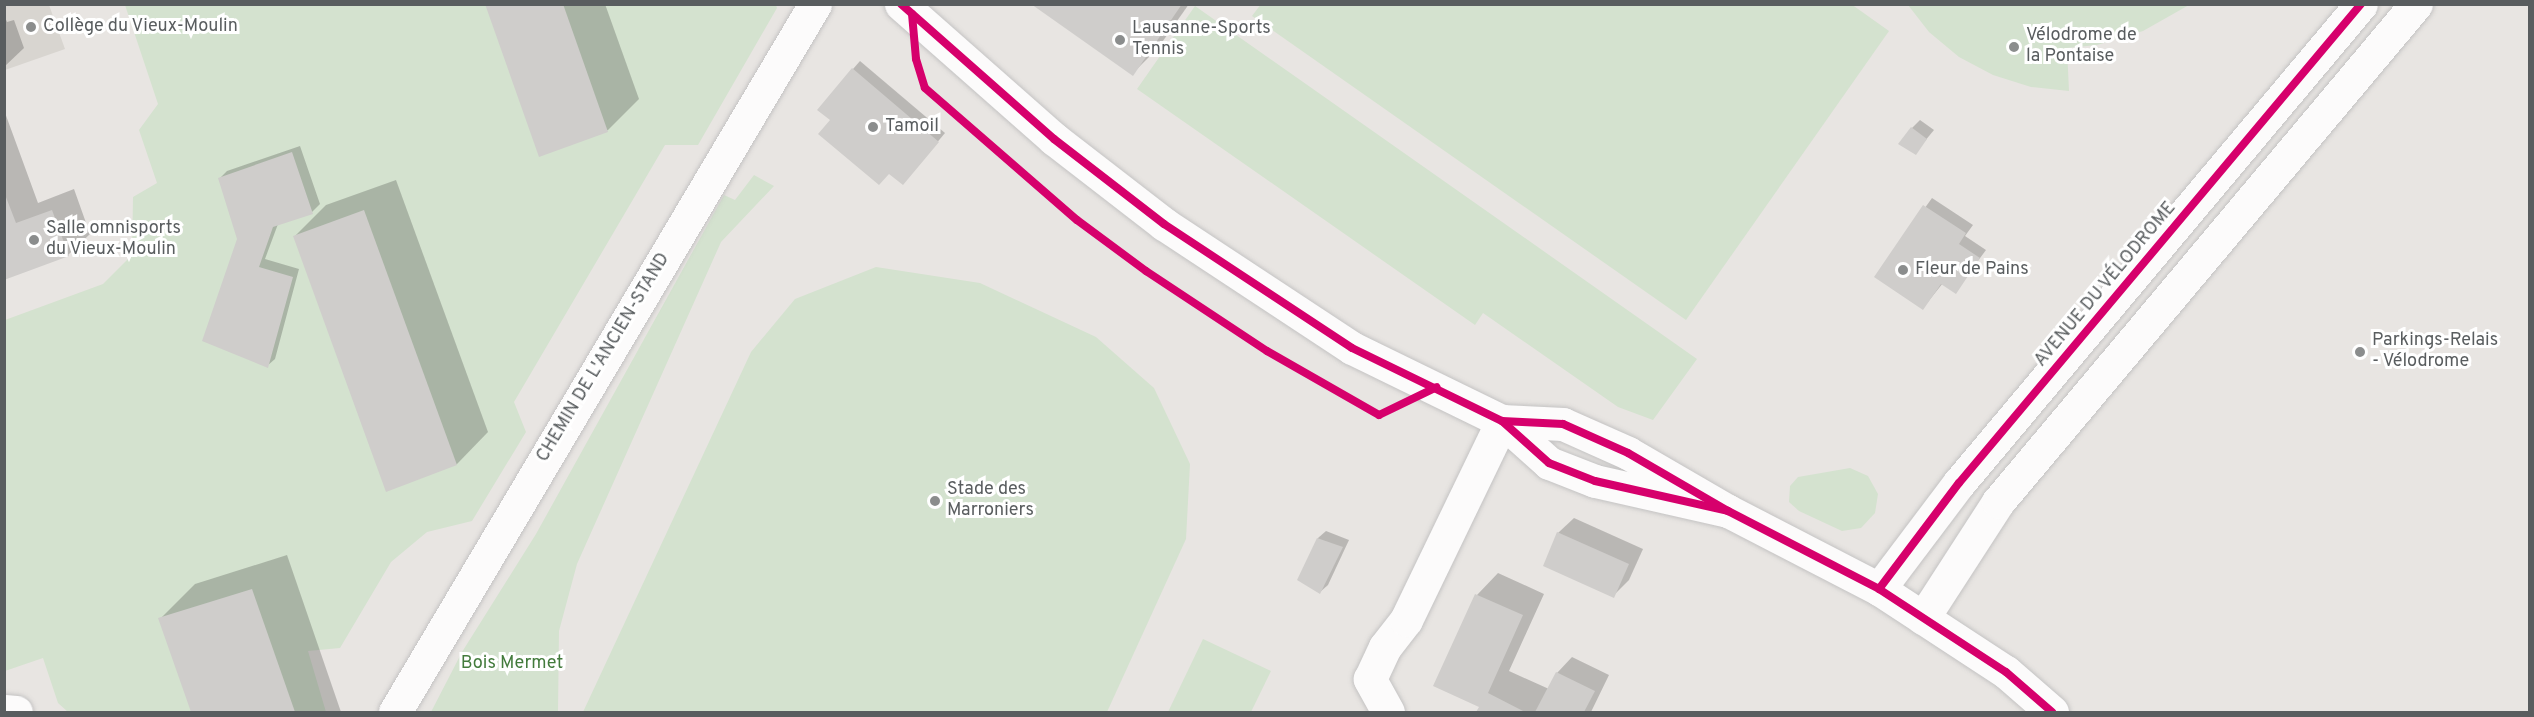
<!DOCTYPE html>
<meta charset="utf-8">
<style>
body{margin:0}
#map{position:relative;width:2534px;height:717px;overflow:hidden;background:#e8e5e2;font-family:Overpass,sans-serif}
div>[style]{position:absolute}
.education>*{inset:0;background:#d8d5d0}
.green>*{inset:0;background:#d4e2cf}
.shadow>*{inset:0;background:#0003}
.building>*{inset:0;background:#cfcdcb}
.roads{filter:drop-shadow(0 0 2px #c4c3c3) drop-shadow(0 0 2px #c4c3c3)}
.minor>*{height:33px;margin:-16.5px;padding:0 16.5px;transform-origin:16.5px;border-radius:16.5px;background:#fcfbfb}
.tertiary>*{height:33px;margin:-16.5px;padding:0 16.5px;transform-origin:16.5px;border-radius:16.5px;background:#fcfbfb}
.secondary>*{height:33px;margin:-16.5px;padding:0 16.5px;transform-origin:16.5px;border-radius:16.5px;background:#fcfbfb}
.cycleway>*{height:8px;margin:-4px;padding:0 4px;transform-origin:4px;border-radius:4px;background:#d6006c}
.dots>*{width:16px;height:16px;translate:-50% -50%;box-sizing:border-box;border:3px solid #fff;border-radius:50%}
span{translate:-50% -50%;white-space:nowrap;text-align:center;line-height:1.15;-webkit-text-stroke:6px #fff;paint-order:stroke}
.poi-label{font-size:18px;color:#595d5f}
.left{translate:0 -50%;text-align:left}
.street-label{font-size:18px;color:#595d5f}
.park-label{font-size:18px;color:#437b3c}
.frame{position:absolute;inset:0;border:6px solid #595d5f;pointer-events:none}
</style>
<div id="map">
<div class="education">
<div style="clip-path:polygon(4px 5px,49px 5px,65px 49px,5px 70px)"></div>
</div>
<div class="green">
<div style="clip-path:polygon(1261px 4px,1851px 4px,1889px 31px,1686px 320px,1252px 16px)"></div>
<div style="clip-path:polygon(125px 5px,776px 5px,777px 8px,698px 145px,665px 145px,514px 402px,526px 432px,472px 521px,427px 532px,391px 562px,340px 648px,308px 651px,326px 712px,68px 712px,58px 703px,43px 658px,5px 671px,5px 320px,103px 284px,132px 255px,133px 197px,157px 183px,139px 130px,158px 104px)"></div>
<div style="clip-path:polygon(1908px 5px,2189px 5px,2143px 31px,2097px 45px,2067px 48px,2069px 91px,2031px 87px,1993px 75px,1959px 57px,1929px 32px)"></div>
<div style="clip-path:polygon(1195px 6px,1697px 359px,1653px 420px,1618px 407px,1483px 313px,1475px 325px,1137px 89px)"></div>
<div style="clip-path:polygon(754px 175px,774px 186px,721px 242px,577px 564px,559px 631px,558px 712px,431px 712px,462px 652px,536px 534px,724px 195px,735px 200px)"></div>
<div style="clip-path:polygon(876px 267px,980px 283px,1096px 337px,1154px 388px,1190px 464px,1186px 539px,1107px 712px,583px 712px,751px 352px,795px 299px)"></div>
<div style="clip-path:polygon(1850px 468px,1868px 476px,1878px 494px,1875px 513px,1861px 528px,1842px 531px,1799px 511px,1789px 502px,1790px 486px,1798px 477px)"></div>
<div style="clip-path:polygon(1203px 639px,1271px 671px,1251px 712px,1168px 712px)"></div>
</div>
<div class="shadow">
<div style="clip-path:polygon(486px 4px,605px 4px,639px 99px,608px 130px,540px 155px)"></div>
<div style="clip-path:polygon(1034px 4px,1189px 4px,1158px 48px,1132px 74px)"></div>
<div style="clip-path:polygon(4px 15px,7px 22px,14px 20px,24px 48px,4px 67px)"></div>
<div style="clip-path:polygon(860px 61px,945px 133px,910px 175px,832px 120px,853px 69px)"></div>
<div style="clip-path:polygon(4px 110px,38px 203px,74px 189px,90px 234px,68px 255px,4px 278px)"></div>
<div style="clip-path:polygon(1920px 120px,1934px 130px,1915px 153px,1912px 128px)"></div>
<div style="clip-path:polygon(300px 146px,320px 204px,312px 212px,278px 224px,265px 259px,299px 269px,275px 359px,267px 366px,239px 239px,220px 178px,227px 171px)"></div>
<div style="clip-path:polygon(396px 180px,488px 432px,457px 464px,387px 490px,295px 236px,326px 205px)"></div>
<div style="clip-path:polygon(1932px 198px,1973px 225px,1965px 236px,1986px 250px,1955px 292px,1943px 283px,1923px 308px,1876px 276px)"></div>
<div style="clip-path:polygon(1574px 518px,1643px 549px,1629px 580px,1613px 596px,1558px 533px)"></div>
<div style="clip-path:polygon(1326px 531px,1349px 540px,1328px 585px,1320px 592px,1318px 538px)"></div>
<div style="clip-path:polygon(287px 555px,341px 712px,192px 712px,160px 619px,195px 584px)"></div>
<div style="clip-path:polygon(1498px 573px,1544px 594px,1509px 671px,1549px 689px,1557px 673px,1572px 657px,1609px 675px,1591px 712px,1478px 712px,1481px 706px,1435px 685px,1477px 595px)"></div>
</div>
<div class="building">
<div style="clip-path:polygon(485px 4px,563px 4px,608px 132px,539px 157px)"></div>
<div style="clip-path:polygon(1031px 4px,1182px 4px,1133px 76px)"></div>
<div style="clip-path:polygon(852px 68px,939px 142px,903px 185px,889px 174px,879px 185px,818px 134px,830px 120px,817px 110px)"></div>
<div style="clip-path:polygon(1911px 127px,1927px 139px,1916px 155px,1898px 144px)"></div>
<div style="clip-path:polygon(292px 152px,313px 214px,273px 227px,259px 267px,293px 277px,268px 368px,202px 341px,237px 239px,218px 178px)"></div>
<div style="clip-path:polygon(4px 192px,16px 223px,52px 210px,69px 256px,4px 280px)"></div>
<div style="clip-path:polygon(1923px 205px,1966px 233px,1959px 244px,1980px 258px,1956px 294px,1941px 284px,1923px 310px,1874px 277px)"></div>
<div style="clip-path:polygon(364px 210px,457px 465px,386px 492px,293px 236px)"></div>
<div style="clip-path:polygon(1557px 532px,1629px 564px,1614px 598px,1543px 566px)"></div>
<div style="clip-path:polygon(1317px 538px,1343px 547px,1320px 594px,1297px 580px)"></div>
<div style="clip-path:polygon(252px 589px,295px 712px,191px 712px,158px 618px)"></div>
<div style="clip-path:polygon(1475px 594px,1523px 615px,1488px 693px,1525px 712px,1476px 712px,1479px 707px,1433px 686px)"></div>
<div style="clip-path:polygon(1556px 672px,1595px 691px,1584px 712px,1535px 712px)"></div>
</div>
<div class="roads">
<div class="minor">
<div style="left:4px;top:711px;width:12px;rotate:5deg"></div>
<div style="left:395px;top:712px;width:823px;rotate:-59.32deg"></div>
<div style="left:1388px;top:712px;width:38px;rotate:-119deg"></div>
<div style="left:1370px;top:679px;width:35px;rotate:-65deg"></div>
<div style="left:1385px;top:647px;width:34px;rotate:-52deg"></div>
<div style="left:1406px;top:620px;width:221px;rotate:-64.2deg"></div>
</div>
<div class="tertiary">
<div style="left:1879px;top:589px;width:133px;rotate:-53deg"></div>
<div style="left:1959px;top:483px;width:625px;rotate:-49.99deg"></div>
<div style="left:1923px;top:618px;width:138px;rotate:-57.1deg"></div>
<div style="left:1998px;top:502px;width:650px;rotate:-49.99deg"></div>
</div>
<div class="secondary">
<div style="left:901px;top:4px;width:204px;rotate:41.4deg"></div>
<div style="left:1054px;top:139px;width:139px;rotate:37.7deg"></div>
<div style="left:1164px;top:224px;width:225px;rotate:33.4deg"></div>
<div style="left:1352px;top:348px;width:167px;rotate:26deg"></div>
<div style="left:1502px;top:421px;width:63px;rotate:41.8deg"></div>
<div style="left:1549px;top:463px;width:49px;rotate:21.4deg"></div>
<div style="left:1595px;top:481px;width:136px;rotate:12.7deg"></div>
<div style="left:1502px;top:421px;width:61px;rotate:2.8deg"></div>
<div style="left:1563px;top:424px;width:71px;rotate:24deg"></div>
<div style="left:1628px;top:453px;width:116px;rotate:30.1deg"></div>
<div style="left:1728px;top:511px;width:170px;rotate:27.3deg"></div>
<div style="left:1879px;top:589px;width:152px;rotate:33.2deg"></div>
<div style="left:2006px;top:672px;width:61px;rotate:41deg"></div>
</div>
</div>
<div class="cycleway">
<div style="left:901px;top:4px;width:204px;rotate:41.4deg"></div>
<div style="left:1054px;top:139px;width:139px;rotate:37.7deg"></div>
<div style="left:1164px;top:224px;width:225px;rotate:33.4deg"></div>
<div style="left:1352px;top:348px;width:167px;rotate:26deg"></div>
<div style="left:1502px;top:421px;width:63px;rotate:41.8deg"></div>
<div style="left:1549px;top:463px;width:49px;rotate:21.4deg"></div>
<div style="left:1595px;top:481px;width:136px;rotate:12.7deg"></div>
<div style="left:912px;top:14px;width:45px;rotate:84.9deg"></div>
<div style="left:916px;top:59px;width:30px;rotate:73deg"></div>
<div style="left:925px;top:88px;width:201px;rotate:41deg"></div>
<div style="left:1077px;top:220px;width:86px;rotate:36.5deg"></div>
<div style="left:1146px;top:271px;width:145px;rotate:33.5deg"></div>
<div style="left:1267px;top:351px;width:129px;rotate:29.7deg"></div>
<div style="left:1379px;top:415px;width:64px;rotate:-25.8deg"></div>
<div style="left:1502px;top:421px;width:61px;rotate:2.8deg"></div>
<div style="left:1563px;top:424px;width:71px;rotate:24deg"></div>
<div style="left:1628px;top:453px;width:116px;rotate:30.1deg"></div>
<div style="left:1728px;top:511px;width:170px;rotate:27.3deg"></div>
<div style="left:1879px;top:589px;width:152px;rotate:33.2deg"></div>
<div style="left:2006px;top:672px;width:61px;rotate:41deg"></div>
<div style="left:1879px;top:589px;width:133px;rotate:-53deg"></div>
<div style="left:1959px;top:483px;width:625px;rotate:-49.99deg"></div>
</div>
<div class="dots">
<div style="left:31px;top:27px;background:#8b8d8d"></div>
<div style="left:1120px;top:40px;background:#8b8d8d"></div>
<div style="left:2014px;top:47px;background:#8b8d8d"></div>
<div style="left:873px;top:127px;background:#8b8d8d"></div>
<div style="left:34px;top:240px;background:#8b8d8d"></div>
<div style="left:1903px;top:270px;background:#8b8d8d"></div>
<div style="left:2360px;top:352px;background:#8b8d8d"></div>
<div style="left:935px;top:501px;background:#8b8d8d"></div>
</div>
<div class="poi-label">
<span class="left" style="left:43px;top:27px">Collège du Vieux-Moulin</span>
<span class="left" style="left:1132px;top:40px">Lausanne-Sports<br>Tennis</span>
<span class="left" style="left:2026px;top:47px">Vélodrome de<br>la Pontaise</span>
<span class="left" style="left:885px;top:127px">Tamoil</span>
<span class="left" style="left:46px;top:240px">Salle omnisports<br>du Vieux-Moulin</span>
<span class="left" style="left:1915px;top:270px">Fleur de Pains</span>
<span class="left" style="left:2372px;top:352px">Parkings-Relais<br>- Vélodrome</span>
<span class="left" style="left:947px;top:501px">Stade des<br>Marroniers</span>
</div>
<div class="street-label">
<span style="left:2106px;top:285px;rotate:-50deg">AVENUE DU VÉLODROME</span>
<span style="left:604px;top:358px;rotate:-59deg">CHEMIN DE L'ANCIEN-STAND</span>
</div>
<div class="park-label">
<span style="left:512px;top:664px">Bois Mermet</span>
</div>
<div class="frame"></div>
</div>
